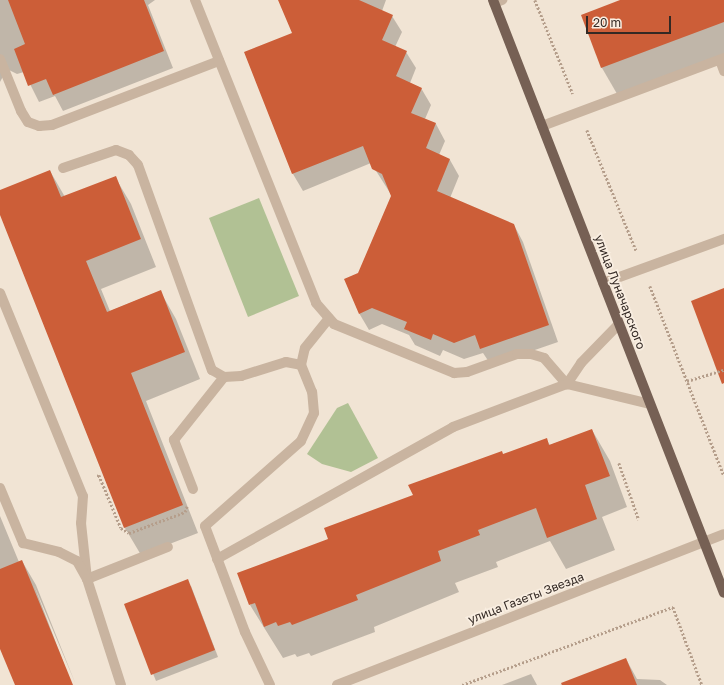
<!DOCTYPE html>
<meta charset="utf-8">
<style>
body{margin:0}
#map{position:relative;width:724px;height:685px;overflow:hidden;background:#f1e4d4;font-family:"Golos Text",sans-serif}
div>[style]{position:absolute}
.green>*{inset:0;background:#b1c194}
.shadow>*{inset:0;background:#0003}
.building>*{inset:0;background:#cc5e38}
.path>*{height:2.5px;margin-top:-1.25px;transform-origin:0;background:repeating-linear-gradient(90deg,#b59e8b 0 2px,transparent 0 4px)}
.minor>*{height:10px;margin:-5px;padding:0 5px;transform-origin:5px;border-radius:5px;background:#c9b4a0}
.major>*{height:10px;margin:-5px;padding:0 5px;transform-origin:5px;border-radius:5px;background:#766054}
span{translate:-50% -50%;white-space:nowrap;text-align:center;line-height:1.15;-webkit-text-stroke:3.5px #f9eee1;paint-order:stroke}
.street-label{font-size:12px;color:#332924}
.scale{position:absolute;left:586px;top:16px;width:85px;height:18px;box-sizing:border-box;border:2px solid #332924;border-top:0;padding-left:5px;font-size:12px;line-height:14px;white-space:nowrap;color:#332924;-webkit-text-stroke:3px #f9eee1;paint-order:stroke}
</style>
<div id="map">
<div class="green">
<div style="clip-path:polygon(259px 198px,299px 296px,248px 317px,209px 218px)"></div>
<div style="clip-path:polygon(348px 403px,378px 458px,351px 472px,322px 464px,307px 454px,337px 408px)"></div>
</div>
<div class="shadow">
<div style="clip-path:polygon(0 0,155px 0,148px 5px,173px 68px,63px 111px,55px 96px,39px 102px,24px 72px,17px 74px,7px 69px,0 82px)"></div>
<div style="clip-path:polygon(280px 0,386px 0,382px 11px,392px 16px,402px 32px,395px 47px,406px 52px,416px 68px,410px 83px,421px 88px,431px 105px,425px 119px,436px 124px,445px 141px,439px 155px,450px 160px,459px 176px,450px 198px,514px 225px,523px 242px,558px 342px,491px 365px,483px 353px,464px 359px,443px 350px,440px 356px,415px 345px,409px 335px,382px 324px,369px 330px,359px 313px,359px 273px,392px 196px,371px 163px,303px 191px,293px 174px,245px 53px,293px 34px)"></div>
<div style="clip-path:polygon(623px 0,724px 0,724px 60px,620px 99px,602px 68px,582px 15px)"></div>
<div style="clip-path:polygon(50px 171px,65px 197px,115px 177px,131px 204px,156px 267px,101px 289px,110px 311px,160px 291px,176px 319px,200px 379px,146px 401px,198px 533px,141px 555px,125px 528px,0 213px,0 191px)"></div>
<div style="clip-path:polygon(592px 430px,610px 461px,627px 507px,602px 517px,615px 550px,566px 569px,550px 541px,496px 562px,498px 567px,455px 583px,459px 592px,374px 627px,375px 632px,311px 656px,309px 653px,297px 657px,295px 654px,283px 658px,250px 605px,329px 540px,503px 455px,546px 439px,550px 445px)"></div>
<div style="clip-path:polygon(0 516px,19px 562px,22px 561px,36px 585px,76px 685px,34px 585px,72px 685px,16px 685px,0 646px)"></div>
<div style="clip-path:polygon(191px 586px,218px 657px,156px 681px,125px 604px)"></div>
<div style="clip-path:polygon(626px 659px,637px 679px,660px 680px,667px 685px,560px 685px)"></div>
<div style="clip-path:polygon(531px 674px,537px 685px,502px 685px)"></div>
</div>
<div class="building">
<div style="clip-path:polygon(8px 0,144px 0,164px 51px,53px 95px,46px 79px,28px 86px,14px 49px,25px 44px)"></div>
<div style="clip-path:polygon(278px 0,359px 0,393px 15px,382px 40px,407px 51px,396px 76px,422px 88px,411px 113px,436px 123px,426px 148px,450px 159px,437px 191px,514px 224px,549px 325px,480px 349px,475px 335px,454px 343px,433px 334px,431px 340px,404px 329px,407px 322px,372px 308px,359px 314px,344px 279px,358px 273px,391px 196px,382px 174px,372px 169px,363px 146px,292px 174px,244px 52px,292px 33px)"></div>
<div style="clip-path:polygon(620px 0,724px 0,724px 22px,601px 68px,581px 15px)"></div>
<div style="clip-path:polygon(50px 170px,61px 197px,116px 176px,141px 239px,86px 261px,107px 312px,161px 290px,185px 352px,131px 373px,183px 505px,124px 528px,0 215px,0 190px)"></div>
<div style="clip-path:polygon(724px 288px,724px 383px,722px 384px,691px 301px)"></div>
<div style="clip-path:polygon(592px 429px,610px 476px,585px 485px,597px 519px,547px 538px,536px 508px,478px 530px,480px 535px,438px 551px,441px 561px,356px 595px,358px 600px,292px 625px,290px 622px,278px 626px,276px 622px,264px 627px,255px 603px,249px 605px,237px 573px,328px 539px,324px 528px,413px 495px,408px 485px,502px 451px,503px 454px,547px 438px,549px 445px)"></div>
<div style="clip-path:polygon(22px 560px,73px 685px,15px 685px,0 649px,0 569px)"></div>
<div style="clip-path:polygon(188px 579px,215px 650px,151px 675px,124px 604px)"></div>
<div style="clip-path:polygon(626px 658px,637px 685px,562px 685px,561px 683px)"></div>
</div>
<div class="path">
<div style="left:535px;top:0;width:101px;rotate:68deg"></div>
<div style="left:587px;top:130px;width:130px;rotate:67.8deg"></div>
<div style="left:650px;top:286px;width:204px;rotate:68.7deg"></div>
<div style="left:687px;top:381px;width:39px;rotate:-17deg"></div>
<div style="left:619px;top:463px;width:60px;rotate:70.7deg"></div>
<div style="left:97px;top:476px;width:2px;rotate:-27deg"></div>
<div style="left:99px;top:475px;width:57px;rotate:67.5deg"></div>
<div style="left:121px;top:528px;width:9px;rotate:32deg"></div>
<div style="left:129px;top:533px;width:60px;rotate:-20.6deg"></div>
<div style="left:185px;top:512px;width:6px;rotate:-72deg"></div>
<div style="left:462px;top:685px;width:225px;rotate:-20.3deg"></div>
<div style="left:673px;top:607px;width:83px;rotate:69.6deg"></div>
</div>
<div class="minor">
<div style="left:195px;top:0;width:326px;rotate:68.2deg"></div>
<div style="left:316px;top:303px;width:28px;rotate:49deg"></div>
<div style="left:334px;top:324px;width:130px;rotate:22.2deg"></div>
<div style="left:454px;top:373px;width:13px;rotate:-4deg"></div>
<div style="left:467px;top:372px;width:53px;rotate:-19.8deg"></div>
<div style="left:517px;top:354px;width:14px"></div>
<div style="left:531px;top:354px;width:14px;rotate:17deg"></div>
<div style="left:544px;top:358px;width:35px;rotate:49deg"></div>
<div style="left:567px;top:384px;width:25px;rotate:-56deg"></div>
<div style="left:581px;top:363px;width:54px;rotate:-45.7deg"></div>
<div style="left:494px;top:3px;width:9px;rotate:-21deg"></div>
<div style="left:0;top:59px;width:56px;rotate:68deg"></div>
<div style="left:21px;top:111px;width:13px;rotate:58deg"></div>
<div style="left:28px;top:122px;width:12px;rotate:20deg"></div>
<div style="left:39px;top:126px;width:13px;rotate:-4deg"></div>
<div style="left:52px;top:125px;width:179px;rotate:-21deg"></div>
<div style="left:720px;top:60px;width:12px;rotate:70deg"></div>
<div style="left:542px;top:126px;width:194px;rotate:-20.5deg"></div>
<div style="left:63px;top:168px;width:56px;rotate:-18.8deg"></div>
<div style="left:116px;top:150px;width:14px;rotate:21deg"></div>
<div style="left:129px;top:155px;width:13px;rotate:48deg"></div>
<div style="left:138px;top:165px;width:218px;rotate:70.2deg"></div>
<div style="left:212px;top:370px;width:14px;rotate:30deg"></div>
<div style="left:224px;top:377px;width:17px;rotate:-3deg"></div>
<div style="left:241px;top:376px;width:47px;rotate:-17.3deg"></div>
<div style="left:286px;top:362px;width:15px;rotate:11deg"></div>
<div style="left:603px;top:283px;width:129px;rotate:-20deg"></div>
<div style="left:0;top:293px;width:219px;rotate:67.8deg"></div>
<div style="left:83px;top:496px;width:27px;rotate:94deg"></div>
<div style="left:81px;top:523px;width:56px;rotate:83.9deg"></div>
<div style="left:87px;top:579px;width:87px;rotate:-21.6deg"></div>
<div style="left:0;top:488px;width:60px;rotate:67.3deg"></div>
<div style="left:23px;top:543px;width:37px;rotate:14deg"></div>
<div style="left:59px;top:552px;width:20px;rotate:27deg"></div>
<div style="left:77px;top:561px;width:21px;rotate:61deg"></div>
<div style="left:87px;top:579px;width:111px;rotate:72.2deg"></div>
<div style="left:193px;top:489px;width:53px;rotate:-111.2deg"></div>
<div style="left:174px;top:440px;width:80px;rotate:-51.6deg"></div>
<div style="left:217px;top:559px;width:270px;rotate:-29.2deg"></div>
<div style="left:453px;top:427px;width:122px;rotate:-20.7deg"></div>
<div style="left:567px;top:384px;width:85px;rotate:13.5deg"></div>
<div style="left:270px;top:685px;width:59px;rotate:-115.3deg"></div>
<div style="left:245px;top:632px;width:113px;rotate:-110.7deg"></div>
<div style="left:205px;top:526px;width:128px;rotate:-41.5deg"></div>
<div style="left:301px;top:441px;width:31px;rotate:-65deg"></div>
<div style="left:314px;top:413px;width:21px;rotate:-95deg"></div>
<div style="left:312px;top:392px;width:29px;rotate:-112deg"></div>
<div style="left:301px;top:365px;width:17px;rotate:-77deg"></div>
<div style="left:305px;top:348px;width:38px;rotate:-51deg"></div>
<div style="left:337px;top:685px;width:415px;rotate:-21.3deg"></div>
</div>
<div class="major">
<div style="left:493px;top:0;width:636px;rotate:68.72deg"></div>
</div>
<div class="street-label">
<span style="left:620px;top:292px;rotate:69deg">улица Луначарского</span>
<span style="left:526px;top:598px;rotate:-21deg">улица Газеты Звезда</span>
</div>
<div class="scale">20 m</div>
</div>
